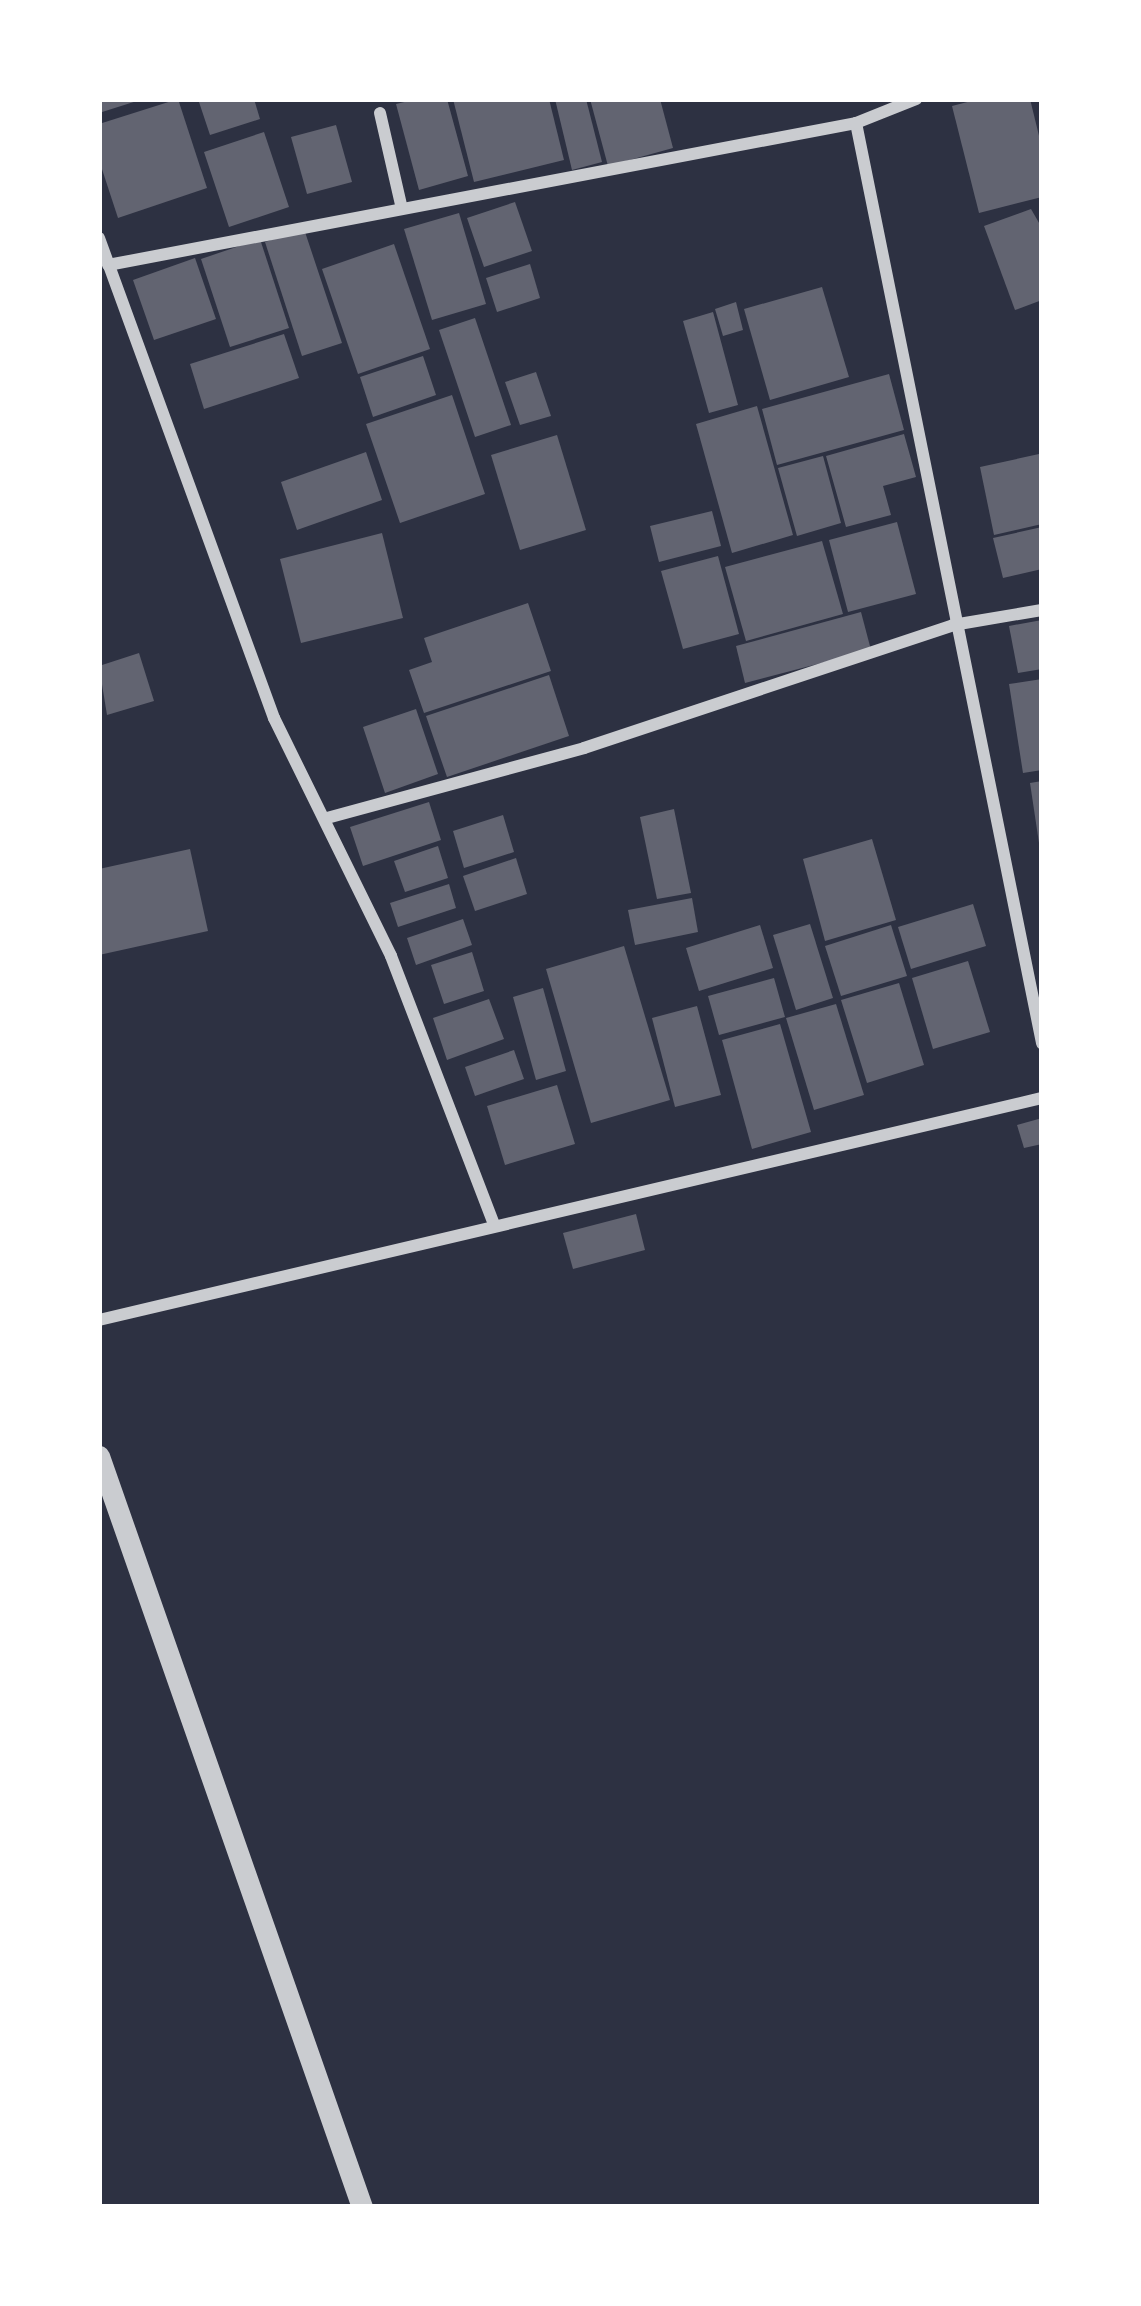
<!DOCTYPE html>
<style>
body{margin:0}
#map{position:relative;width:1141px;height:2306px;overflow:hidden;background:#2d3142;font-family:Merriweather,serif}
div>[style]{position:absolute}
.building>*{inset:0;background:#626471}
.minor>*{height:12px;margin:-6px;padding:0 6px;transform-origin:6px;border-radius:6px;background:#caccd0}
.tertiary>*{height:21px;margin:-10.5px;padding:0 10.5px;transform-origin:10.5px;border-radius:10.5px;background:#caccd0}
span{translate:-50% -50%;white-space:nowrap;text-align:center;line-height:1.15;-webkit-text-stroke:10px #fff;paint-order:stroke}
.frame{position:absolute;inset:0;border:102px solid #fff;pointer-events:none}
</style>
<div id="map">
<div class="building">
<div style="clip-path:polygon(99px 99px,140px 99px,140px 100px,99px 113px)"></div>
<div style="clip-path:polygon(178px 99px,207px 188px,118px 218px,99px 160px,99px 124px)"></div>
<div style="clip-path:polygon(198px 99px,254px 99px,260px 119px,210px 135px)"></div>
<div style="clip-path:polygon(417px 99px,447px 99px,468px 176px,419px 190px,396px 104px)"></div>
<div style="clip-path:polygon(453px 99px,549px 99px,564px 160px,474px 182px)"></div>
<div style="clip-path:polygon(555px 99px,586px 99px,602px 162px,572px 170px)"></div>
<div style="clip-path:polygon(590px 99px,660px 99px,673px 148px,608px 166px)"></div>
<div style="clip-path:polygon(979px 99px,1030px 99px,1042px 148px,1042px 197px,979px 213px,952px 106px)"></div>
<div style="clip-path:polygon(336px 125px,352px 182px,307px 194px,291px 137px)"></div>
<div style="clip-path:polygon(264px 132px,289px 207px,229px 227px,204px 152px)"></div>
<div style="clip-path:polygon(515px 202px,532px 251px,484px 267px,467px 218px)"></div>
<div style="clip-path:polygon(1031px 209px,1042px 228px,1042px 300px,1015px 310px,984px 226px)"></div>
<div style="clip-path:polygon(459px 213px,486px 304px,432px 320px,404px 229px)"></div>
<div style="clip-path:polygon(304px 229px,342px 343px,302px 356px,265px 242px)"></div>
<div style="clip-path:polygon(260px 239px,289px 328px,230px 347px,201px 259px)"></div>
<div style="clip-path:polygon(394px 244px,430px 349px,358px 374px,322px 269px)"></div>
<div style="clip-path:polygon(195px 258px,216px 319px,154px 340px,133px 280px)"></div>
<div style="clip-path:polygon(530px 264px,540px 298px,497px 312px,486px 278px)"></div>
<div style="clip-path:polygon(822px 287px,849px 377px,770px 400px,744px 309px)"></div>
<div style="clip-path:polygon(736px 302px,743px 330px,723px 336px,715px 309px)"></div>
<div style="clip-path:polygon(713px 312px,738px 405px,709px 413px,683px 321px)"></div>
<div style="clip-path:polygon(475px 318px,511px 425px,475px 437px,439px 330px)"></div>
<div style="clip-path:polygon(284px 334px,299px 378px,204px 409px,190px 364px)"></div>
<div style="clip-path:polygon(423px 356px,436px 395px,373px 417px,360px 377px)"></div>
<div style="clip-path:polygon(536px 372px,551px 416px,520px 425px,505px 382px)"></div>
<div style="clip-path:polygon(889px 374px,904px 430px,777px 465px,762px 409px)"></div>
<div style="clip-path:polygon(452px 395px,485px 494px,400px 523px,366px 424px)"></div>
<div style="clip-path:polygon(757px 406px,793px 535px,732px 553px,696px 424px)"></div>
<div style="clip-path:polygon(904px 434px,916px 477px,883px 486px,891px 515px,846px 527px,826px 456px)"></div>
<div style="clip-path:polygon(557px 435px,586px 530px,520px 550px,491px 455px)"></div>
<div style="clip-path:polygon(366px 452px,382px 500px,297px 530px,281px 482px)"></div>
<div style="clip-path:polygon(1039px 454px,1042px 524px,994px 535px,980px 467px)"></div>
<div style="clip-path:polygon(823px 456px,841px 523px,797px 536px,778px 468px)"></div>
<div style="clip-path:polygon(712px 511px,721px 546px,659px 562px,650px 526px)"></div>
<div style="clip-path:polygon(897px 522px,916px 594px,848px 612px,829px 540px)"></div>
<div style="clip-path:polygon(1042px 527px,1042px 569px,1003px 578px,993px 538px)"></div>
<div style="clip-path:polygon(382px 533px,403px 618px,301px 643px,280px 559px)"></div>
<div style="clip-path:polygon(822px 541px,843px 614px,746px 641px,725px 567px)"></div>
<div style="clip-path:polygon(718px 556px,739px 634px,683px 649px,661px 571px)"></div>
<div style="clip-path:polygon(528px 603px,551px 671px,424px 713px,409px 670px,432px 662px,424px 638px)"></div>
<div style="clip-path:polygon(861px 612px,871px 650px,745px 683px,736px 646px)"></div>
<div style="clip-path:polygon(1042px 620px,1042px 669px,1018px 673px,1009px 626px)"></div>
<div style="clip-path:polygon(139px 653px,154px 701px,107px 715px,99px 666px)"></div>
<div style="clip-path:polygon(549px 675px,569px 736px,447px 777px,426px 716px)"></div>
<div style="clip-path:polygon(1042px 679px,1042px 770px,1023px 773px,1009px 684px)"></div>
<div style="clip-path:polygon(416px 709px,438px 774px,385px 793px,363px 727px)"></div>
<div style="clip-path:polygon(1042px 781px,1042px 842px,1039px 843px,1030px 783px)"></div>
<div style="clip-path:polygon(429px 802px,441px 840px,363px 866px,350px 827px)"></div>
<div style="clip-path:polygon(674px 809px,691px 893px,657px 899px,640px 817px)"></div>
<div style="clip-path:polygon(503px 815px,514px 852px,464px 868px,453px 831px)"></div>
<div style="clip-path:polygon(872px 839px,896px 920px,825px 941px,803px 859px)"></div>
<div style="clip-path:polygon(438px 846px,448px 878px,405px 892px,394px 861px)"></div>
<div style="clip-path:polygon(190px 849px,208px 931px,99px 955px,99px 869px)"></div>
<div style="clip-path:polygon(516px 858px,527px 894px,475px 911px,463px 876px)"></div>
<div style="clip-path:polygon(449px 884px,456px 908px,398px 927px,390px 903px)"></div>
<div style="clip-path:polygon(692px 898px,698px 932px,635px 945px,628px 910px)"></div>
<div style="clip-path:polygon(973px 904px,986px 946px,911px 969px,898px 927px)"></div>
<div style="clip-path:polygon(463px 919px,472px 945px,416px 965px,407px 938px)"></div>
<div style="clip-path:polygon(810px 924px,833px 998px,796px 1010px,773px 935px)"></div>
<div style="clip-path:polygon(760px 925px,773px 968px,699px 991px,686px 948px)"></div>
<div style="clip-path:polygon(891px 925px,907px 976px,841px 996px,825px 946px)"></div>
<div style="clip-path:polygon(624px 946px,670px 1100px,591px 1123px,546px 969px)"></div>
<div style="clip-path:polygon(472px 952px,484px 991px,444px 1004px,431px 965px)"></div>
<div style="clip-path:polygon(968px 961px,990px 1032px,933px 1049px,912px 978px)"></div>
<div style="clip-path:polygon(774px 978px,785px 1017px,719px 1035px,708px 996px)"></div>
<div style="clip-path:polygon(899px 983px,924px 1065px,867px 1083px,841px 1000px)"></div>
<div style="clip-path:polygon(543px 988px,566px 1071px,536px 1080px,513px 997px)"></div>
<div style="clip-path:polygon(489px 999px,504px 1039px,447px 1060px,433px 1018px)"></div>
<div style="clip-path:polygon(836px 1004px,864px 1095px,814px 1110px,786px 1018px)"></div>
<div style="clip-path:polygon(697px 1006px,721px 1095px,675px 1107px,652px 1018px)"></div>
<div style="clip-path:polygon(780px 1024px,811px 1132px,752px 1149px,722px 1040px)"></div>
<div style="clip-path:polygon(514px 1050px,524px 1079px,475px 1096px,465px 1067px)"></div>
<div style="clip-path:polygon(557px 1085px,575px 1144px,505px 1165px,487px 1106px)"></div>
<div style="clip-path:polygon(1042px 1118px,1042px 1144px,1024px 1148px,1017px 1125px)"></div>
<div style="clip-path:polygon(636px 1214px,645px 1250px,573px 1269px,563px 1233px)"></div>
</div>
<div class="minor">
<div style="left:380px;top:113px;width:98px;rotate:77.1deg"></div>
<div style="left:856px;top:123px;width:939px;rotate:78.57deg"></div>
<div style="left:99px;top:238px;width:511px;rotate:69.97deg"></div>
<div style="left:274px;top:718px;width:265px;rotate:63.8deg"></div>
<div style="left:391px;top:956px;width:285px;rotate:69deg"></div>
<div style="left:108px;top:265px;width:761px;rotate:-10.75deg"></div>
<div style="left:856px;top:123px;width:65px;rotate:-21.8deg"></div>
<div style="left:327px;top:818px;width:266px;rotate:-15.2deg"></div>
<div style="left:584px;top:748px;width:389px;rotate:-18.4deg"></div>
<div style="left:953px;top:625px;width:90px;rotate:-9.6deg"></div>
<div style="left:99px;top:1320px;width:969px;rotate:-13.25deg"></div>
</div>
<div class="tertiary">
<div style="left:99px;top:1456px;width:796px;rotate:70.7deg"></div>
</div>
<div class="frame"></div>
</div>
